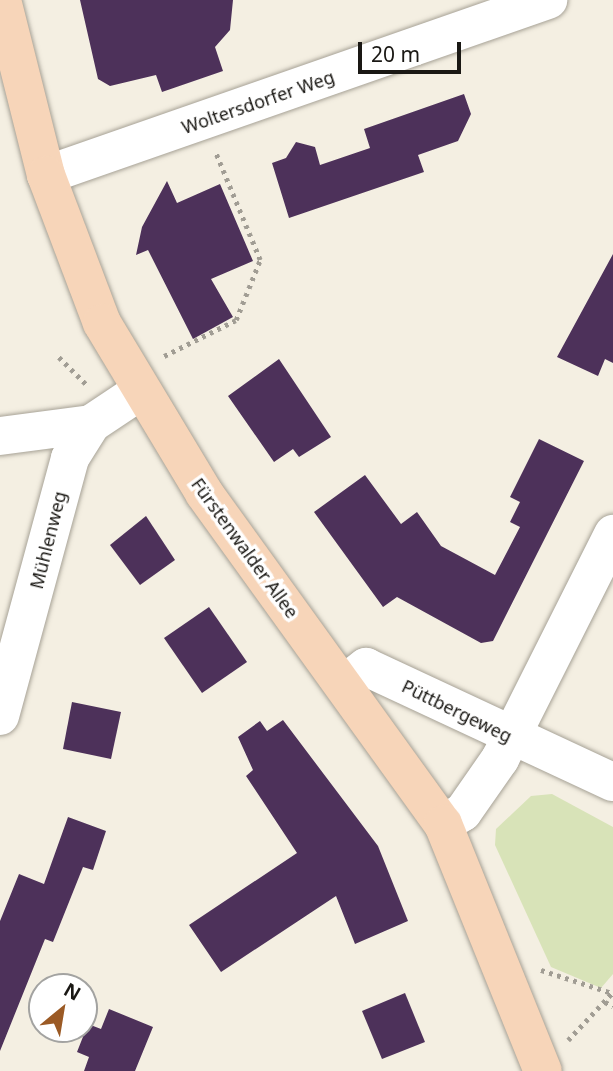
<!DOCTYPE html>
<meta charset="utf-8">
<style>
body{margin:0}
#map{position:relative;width:613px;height:1071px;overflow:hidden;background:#f4efe2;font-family:"Noto Sans",sans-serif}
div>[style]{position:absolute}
.green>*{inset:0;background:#d8e3b8}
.building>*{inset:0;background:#4d315a}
.path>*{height:4.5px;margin-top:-2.25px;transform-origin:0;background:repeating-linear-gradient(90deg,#a19d94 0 3.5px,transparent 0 8.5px)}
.roads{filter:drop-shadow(0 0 2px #a7a296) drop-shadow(0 0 2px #a7a296)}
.minor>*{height:38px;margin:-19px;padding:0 19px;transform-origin:19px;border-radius:19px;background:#fff}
.major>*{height:38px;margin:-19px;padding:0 19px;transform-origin:19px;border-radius:19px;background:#f7d5b9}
span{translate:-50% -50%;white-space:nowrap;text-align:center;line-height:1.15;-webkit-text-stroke:7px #fff;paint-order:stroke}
.street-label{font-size:18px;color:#1a1814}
.north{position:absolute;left:28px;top:973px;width:70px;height:70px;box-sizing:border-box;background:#fff;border:2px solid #a3a3a1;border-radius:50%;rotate:30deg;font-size:19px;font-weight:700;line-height:28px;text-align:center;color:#1a1814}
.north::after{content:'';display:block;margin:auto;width:24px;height:32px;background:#9b5a25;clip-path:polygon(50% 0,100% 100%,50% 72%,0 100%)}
.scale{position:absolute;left:358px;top:42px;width:103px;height:32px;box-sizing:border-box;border:4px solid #1a1814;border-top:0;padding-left:9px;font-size:21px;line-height:24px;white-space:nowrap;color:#1a1814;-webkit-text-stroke:5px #fff;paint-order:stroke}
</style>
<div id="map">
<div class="green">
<div style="clip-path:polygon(552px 794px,613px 827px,613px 974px,601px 988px,551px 967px,495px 845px,496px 829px,531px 796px)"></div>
</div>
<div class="building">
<div style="clip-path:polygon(80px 0,233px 0,230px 30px,215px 47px,223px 71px,162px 92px,156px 75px,110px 86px,98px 79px)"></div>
<div style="clip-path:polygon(464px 94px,471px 114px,458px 141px,418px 155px,424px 172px,289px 218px,272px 163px,286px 158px,296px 142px,315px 147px,320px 165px,370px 148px,364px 129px)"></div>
<div style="clip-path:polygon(167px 181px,177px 203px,220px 184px,253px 261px,211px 279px,233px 317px,193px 339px,148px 250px,136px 255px,142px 227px)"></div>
<div style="clip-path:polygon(613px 254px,613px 363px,605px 359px,598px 376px,557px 357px)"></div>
<div style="clip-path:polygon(279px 359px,331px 437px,299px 457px,293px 449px,274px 462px,228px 396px)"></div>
<div style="clip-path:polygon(539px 439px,584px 461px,493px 641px,481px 643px,397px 597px,383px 607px,314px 512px,365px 475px,401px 524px,417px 512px,441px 546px,495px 575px,520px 527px,510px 522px,520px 502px,510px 497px)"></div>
<div style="clip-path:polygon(146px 516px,175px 560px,140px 585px,110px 545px)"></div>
<div style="clip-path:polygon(209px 607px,247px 662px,202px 693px,164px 638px)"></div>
<div style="clip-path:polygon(72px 702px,121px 712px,111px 759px,63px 749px)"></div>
<div style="clip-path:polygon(283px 720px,378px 846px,408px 921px,355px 944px,336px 896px,221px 972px,189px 925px,297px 853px,246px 776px,253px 770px,238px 737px,260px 721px,267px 731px)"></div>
<div style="clip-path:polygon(68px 817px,106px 831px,93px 870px,83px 867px,53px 942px,45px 939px,0 1051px,0 921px,19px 874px,44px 884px)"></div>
<div style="clip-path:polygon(405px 993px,425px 1042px,382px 1059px,362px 1011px)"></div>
<div style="clip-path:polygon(109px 1009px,153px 1027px,135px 1071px,84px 1071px,89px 1057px,77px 1052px,88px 1024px,101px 1029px)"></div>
</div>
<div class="path">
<div style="left:164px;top:356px;width:80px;rotate:-26.6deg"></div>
<div style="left:236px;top:320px;width:65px;rotate:-68.2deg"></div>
<div style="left:260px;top:260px;width:115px;rotate:-112.5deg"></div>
<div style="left:59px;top:357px;width:38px;rotate:45deg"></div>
<div style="left:541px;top:970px;width:75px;rotate:17.9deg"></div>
<div style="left:605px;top:1002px;width:9px;rotate:27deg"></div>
<div style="left:568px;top:1040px;width:66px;rotate:-46.8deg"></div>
</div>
<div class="roads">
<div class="minor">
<div style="left:46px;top:175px;width:532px;rotate:-19.22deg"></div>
<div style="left:0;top:436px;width:92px;rotate:-7.5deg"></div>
<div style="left:344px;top:684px;width:28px;rotate:-38deg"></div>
<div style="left:366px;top:667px;width:272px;rotate:25deg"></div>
<div style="left:0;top:716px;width:267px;rotate:-74.8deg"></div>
<div style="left:70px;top:458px;width:40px;rotate:-58deg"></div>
<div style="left:91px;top:424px;width:58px;rotate:-33.7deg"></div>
<div style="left:443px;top:824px;width:23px;rotate:-31deg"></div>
<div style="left:463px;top:812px;width:65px;rotate:-55.1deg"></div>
<div style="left:500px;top:759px;width:252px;rotate:-63.3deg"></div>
</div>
<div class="major">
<div style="left:2px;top:0;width:180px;rotate:75.9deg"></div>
<div style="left:46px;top:175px;width:158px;rotate:69.3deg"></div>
<div style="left:102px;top:323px;width:198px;rotate:59deg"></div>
<div style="left:204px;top:493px;width:408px;rotate:54.2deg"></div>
<div style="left:443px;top:824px;width:266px;rotate:68deg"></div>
</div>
</div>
<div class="street-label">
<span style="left:258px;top:102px;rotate:-19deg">Woltersdorfer Weg</span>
<span style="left:48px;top:540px;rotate:-76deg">Mühlenweg</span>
<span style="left:245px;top:548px;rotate:54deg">Fürstenwalder Allee</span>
<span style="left:457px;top:711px;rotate:26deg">Püttbergeweg</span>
</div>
<div class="north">N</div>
<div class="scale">20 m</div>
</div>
